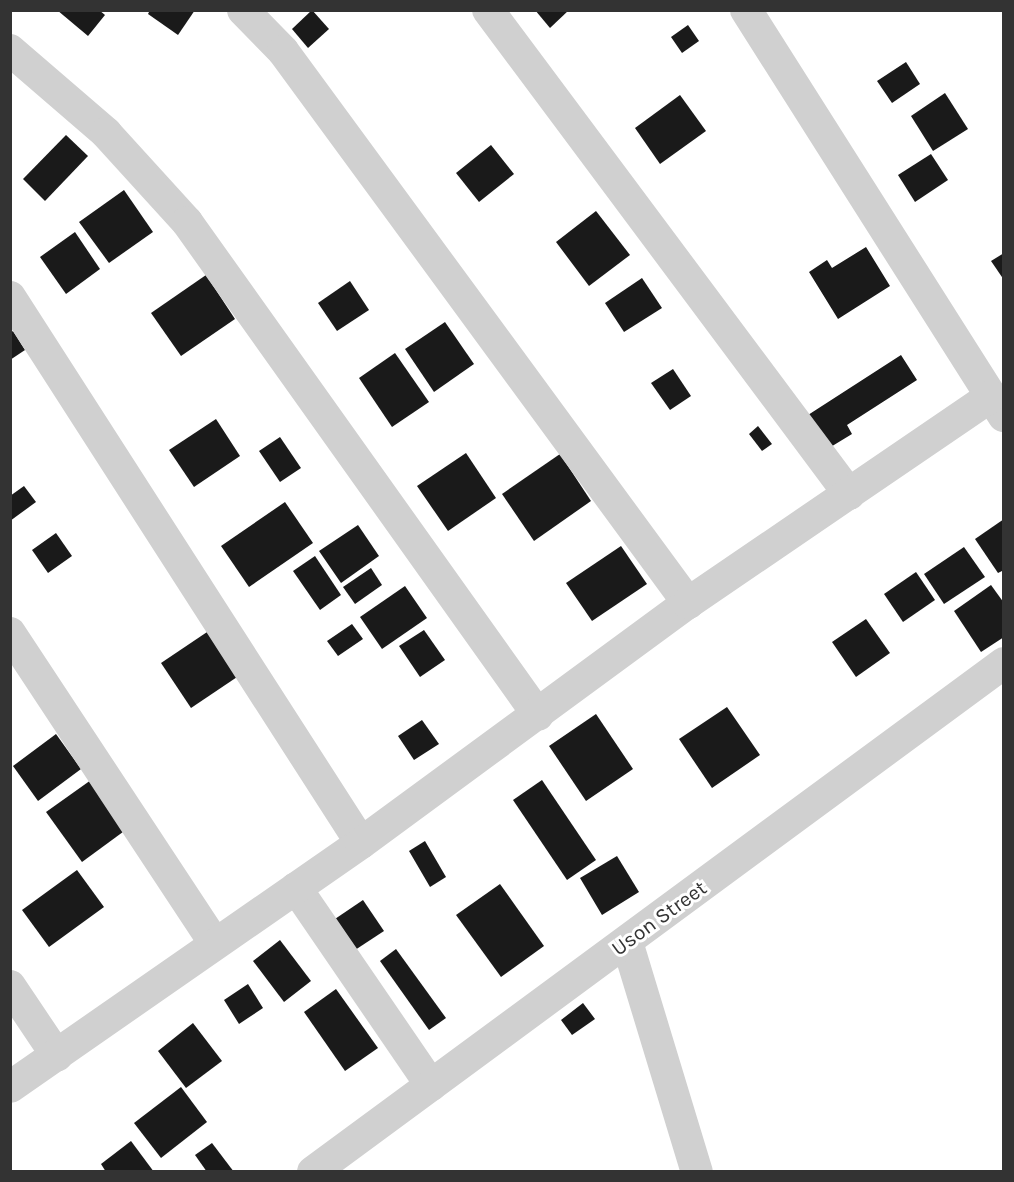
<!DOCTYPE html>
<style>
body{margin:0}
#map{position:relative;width:1014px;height:1182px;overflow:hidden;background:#fff;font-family:Karla,sans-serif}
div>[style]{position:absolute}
.building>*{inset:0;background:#1a1a1a}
.minor>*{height:32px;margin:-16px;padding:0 16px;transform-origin:16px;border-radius:16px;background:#d0d0d0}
span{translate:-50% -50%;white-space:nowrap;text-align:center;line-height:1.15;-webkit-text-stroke:6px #fff;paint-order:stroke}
.street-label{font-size:21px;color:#333}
.frame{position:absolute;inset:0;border:12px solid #333;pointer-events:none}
</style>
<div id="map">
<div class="building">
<div style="clip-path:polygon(57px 10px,99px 10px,105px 15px,88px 36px)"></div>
<div style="clip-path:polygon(150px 10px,195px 10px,178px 35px,148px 14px)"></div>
<div style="clip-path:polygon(312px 10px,329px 29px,308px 48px,292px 29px)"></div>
<div style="clip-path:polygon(535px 10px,569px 10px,550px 28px)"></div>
<div style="clip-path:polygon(688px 25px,699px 41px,682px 53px,671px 37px)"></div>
<div style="clip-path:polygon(906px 62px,920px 84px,892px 103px,877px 81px)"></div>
<div style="clip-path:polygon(945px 93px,968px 129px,933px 151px,911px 116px)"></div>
<div style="clip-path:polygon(680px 95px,706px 131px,660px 164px,635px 128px)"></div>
<div style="clip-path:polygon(66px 135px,88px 156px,45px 201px,23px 179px)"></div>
<div style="clip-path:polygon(491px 145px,514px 174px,479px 202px,456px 173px)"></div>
<div style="clip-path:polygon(931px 154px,948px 180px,915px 202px,898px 175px)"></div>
<div style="clip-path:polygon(124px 190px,153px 232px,109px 263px,79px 222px)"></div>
<div style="clip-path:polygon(596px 211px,630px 255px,589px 286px,556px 242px)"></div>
<div style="clip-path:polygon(75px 232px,100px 269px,66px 294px,40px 257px)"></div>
<div style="clip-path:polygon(866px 247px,890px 286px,838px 319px,809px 272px,827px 260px,832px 268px)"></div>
<div style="clip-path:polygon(1004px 253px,1004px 280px,991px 261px)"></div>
<div style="clip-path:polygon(206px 275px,235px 319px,181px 356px,151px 313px)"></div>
<div style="clip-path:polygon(642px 278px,662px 308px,624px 332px,605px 303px)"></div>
<div style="clip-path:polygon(350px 281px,369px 310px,337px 331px,318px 303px)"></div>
<div style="clip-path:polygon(445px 322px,474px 364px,434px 392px,405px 349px)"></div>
<div style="clip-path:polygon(13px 331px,25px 350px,10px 360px,10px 333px)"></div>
<div style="clip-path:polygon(395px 353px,429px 402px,392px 427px,359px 378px)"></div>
<div style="clip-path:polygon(901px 355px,917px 380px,847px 425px,852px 434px,829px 448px,808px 415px)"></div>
<div style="clip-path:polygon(673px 369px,691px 396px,670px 410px,651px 383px)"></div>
<div style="clip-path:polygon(216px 419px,240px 456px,194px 487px,169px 450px)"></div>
<div style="clip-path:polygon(758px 426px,772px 444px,762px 451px,749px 434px)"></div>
<div style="clip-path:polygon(280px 437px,301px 468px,280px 482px,259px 451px)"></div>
<div style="clip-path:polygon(466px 453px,496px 498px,448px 531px,417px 486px)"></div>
<div style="clip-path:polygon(560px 454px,591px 501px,534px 541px,502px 494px)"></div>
<div style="clip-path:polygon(24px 486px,36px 502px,10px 521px,10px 496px)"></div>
<div style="clip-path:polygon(285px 502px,313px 543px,249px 587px,221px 546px)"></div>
<div style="clip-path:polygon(1004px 519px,1004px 570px,998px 573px,975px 539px)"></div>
<div style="clip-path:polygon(358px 525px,379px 556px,341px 583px,319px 551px)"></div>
<div style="clip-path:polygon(56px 533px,72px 556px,48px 573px,32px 550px)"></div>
<div style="clip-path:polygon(621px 546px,647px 584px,592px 621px,566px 583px)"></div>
<div style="clip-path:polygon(964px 547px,985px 577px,944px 604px,924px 574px)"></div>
<div style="clip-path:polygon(315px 556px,341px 595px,320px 610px,293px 571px)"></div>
<div style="clip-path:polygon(371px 568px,382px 585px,355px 604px,343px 587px)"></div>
<div style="clip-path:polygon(916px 572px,935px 600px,903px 622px,884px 594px)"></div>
<div style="clip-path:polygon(991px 585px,1004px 603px,1004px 637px,981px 652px,954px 611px)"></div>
<div style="clip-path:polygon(405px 586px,427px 618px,382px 649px,360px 617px)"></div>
<div style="clip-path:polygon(866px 619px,890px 653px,856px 677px,832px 642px)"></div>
<div style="clip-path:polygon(219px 624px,249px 669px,191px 708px,161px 663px)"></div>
<div style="clip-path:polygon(352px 624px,363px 639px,338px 656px,327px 641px)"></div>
<div style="clip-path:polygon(424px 630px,445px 660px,420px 677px,399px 646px)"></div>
<div style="clip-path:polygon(727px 707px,760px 755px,712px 788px,679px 739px)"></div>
<div style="clip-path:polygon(596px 714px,633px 769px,586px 801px,549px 746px)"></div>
<div style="clip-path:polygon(422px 720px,439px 744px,414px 760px,398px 736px)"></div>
<div style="clip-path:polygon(56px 734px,81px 769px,38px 801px,13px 766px)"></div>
<div style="clip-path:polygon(91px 780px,127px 829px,82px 862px,46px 812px)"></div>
<div style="clip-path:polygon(542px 780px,596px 860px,567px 880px,513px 800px)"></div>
<div style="clip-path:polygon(425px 841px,446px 877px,430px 887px,409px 851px)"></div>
<div style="clip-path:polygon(617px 856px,639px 892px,602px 915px,580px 878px)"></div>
<div style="clip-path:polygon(77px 870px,104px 907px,49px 947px,22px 910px)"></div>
<div style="clip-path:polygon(500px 884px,544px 946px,501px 977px,456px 915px)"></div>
<div style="clip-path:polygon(363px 900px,384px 931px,352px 952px,332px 921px)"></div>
<div style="clip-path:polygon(280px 940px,311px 981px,284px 1002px,253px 961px)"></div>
<div style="clip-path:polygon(396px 949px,446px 1018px,429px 1030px,380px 961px)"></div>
<div style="clip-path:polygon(248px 984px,263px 1008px,239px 1024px,224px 1000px)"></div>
<div style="clip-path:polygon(336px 989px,378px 1048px,345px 1071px,304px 1012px)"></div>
<div style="clip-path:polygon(583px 1003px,595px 1019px,572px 1035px,561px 1020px)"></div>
<div style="clip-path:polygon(193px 1023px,222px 1061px,186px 1088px,158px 1051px)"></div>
<div style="clip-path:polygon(181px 1087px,207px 1122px,161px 1158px,134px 1123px)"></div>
<div style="clip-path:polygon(131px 1141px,154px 1172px,106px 1172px,101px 1164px)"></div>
<div style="clip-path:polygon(212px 1143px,234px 1172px,207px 1172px,195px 1155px)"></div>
</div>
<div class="minor">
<div style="left:243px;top:10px;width:57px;rotate:45.7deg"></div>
<div style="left:283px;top:51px;width:685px;rotate:53.73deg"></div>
<div style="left:488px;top:10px;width:604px;rotate:53.28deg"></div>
<div style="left:746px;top:10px;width:481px;rotate:57.6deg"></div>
<div style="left:10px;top:50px;width:127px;rotate:40.8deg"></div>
<div style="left:106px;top:133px;width:120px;rotate:47.7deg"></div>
<div style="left:187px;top:222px;width:605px;rotate:54.55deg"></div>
<div style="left:10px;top:297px;width:649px;rotate:57.26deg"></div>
<div style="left:10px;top:633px;width:372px;rotate:56.6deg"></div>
<div style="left:296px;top:888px;width:239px;rotate:55.6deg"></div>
<div style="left:627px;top:942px;width:240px;rotate:73.1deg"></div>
<div style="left:10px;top:986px;width:84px;rotate:56.1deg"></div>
<div style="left:10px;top:1087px;width:427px;rotate:-34.8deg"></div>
<div style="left:361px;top:843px;width:406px;rotate:-36.3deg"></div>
<div style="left:688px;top:603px;width:367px;rotate:-34.3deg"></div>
<div style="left:313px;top:1172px;width:858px;rotate:-36.38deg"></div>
</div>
<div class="street-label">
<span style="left:659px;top:918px;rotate:-36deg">Uson Street</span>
</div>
<div class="frame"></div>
</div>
